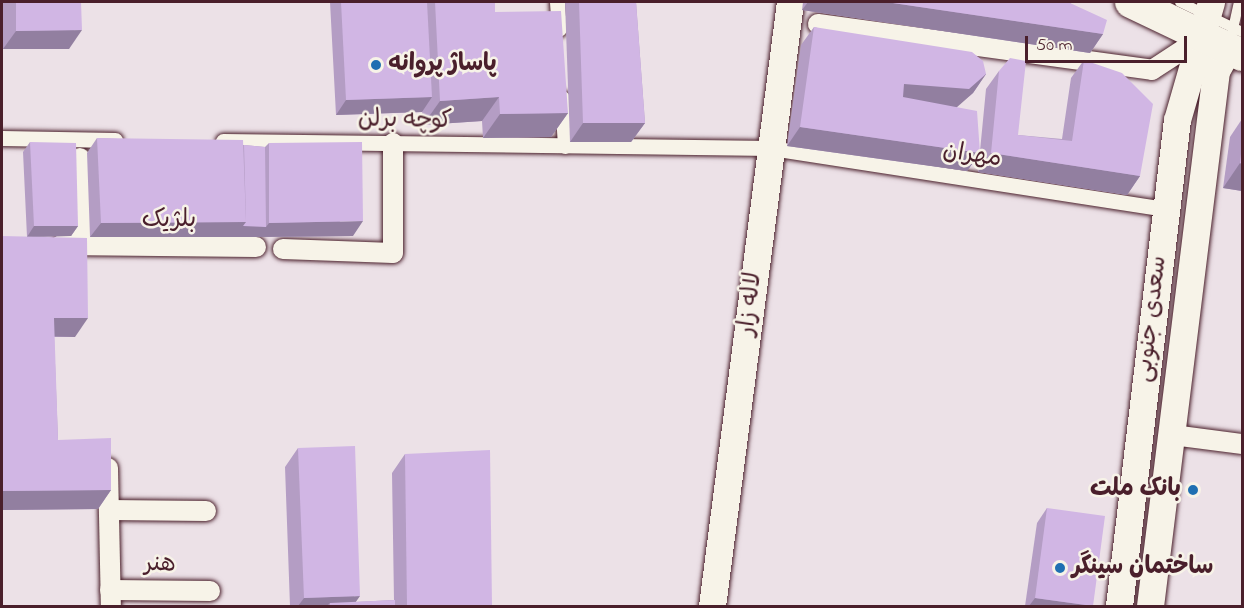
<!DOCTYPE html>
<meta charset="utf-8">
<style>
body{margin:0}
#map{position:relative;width:1244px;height:608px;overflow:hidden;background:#ece1e7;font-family:"Indie Flower","Playpen Sans Arabic",sans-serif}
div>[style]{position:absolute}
.roads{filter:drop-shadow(0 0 2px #4a1f2b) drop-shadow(0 0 2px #4a1f2b)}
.service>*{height:10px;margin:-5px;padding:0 5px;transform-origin:5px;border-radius:5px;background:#f7f3e8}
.pedestrian>*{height:15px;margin:-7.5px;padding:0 7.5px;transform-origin:7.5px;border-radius:7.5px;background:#f7f3e8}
.minor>*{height:20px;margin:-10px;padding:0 10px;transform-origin:10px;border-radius:10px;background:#f7f3e8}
.secondary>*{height:27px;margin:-13.5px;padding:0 13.5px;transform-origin:13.5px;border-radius:13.5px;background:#f7f3e8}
.primary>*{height:32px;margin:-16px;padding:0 16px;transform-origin:16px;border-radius:16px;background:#f7f3e8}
.wall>*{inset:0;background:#b49dc4}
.shaded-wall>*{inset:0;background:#927fa0}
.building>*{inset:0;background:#d1b6e4}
.dots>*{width:16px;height:16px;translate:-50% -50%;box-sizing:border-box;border:3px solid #f7f3e8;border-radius:50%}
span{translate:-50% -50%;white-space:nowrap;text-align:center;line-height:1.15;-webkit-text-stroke:5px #f7f3e8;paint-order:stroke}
.poi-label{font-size:24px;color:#4a1f2b;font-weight:700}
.left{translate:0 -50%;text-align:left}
.right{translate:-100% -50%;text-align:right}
.street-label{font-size:24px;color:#4a1f2b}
.frame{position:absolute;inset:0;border:3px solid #4a1f2b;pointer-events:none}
.scale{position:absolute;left:1025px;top:36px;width:162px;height:27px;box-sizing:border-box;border:3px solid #4a1f2b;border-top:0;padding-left:8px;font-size:18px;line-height:21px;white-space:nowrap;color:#4a1f2b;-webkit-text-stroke:4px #f7f3e8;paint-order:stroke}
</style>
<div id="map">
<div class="roads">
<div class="service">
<div style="left:1180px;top:2px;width:69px;rotate:25.8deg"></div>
<div style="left:1229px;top:47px;width:46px;rotate:-77.5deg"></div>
</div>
<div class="pedestrian">
<div style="left:557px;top:2px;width:27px;rotate:86deg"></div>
<div style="left:562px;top:98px;width:48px;rotate:86.4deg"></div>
<div style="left:2px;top:138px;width:113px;rotate:1deg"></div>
<div style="left:223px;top:141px;width:548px;rotate:0.73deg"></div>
<div style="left:771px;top:148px;width:399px;rotate:8.8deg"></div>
</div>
<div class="minor">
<div style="left:818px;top:24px;width:337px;rotate:7.8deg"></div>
<div style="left:1152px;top:70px;width:62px;rotate:-33.2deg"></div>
<div style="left:80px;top:158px;width:87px;rotate:88.7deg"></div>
<div style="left:61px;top:245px;width:195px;rotate:0.6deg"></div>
<div style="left:283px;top:249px;width:110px;rotate:2.1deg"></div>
<div style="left:393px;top:253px;width:110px;rotate:-90deg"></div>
<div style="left:1173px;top:435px;width:70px;rotate:7.4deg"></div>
<div style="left:108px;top:468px;width:138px;rotate:88.8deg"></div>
<div style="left:109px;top:510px;width:97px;rotate:0.6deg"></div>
<div style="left:110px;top:590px;width:100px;rotate:0.6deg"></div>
</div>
<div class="secondary">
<div style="left:712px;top:606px;width:609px;rotate:-82.64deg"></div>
<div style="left:1119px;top:606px;width:489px;rotate:-83.2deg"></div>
<div style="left:1177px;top:120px;width:123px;rotate:-73.9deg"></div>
<div style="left:1150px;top:606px;width:539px;rotate:-82.97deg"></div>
<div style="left:1216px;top:71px;width:26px;rotate:-61deg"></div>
</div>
<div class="primary">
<div style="left:1131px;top:2px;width:123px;rotate:25.5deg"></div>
</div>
</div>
<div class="wall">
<div style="clip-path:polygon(2px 2px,81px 2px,69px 49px,3px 49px)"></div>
<div style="clip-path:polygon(330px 2px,495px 2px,495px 12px,568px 113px,551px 137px,483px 138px,482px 121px,423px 125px,422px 111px,422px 112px,336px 115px)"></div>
<div style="clip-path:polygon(565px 2px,636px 2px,645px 123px,631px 142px,570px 142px)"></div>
<div style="clip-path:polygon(803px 2px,1070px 2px,1070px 3px,1103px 34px,1090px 53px,802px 10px)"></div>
<div style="clip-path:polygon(814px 27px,986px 74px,973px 93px,956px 107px,980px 151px,986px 89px,999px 71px,1018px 135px,1062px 139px,1071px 78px,1084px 60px,1140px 176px,1127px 195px,978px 172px,980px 153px,967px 171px,787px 146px,801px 45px)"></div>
<div style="clip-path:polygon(1242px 119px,1242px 191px,1223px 188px,1230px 137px)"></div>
<div style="clip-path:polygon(97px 138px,244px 145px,265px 147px,269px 143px,353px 236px,259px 237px,90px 237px,87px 153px)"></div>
<div style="clip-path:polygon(30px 142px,78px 226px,71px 236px,28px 237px,75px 337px,54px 337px,58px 440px,111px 490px,98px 509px,2px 510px,27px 237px,23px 152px)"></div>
<div style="clip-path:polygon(298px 448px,356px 602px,394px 600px,392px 473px,405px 454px,491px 606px,290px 606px,285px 467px)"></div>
<div style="clip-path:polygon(1047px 508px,1092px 606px,1025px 606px,1037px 523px)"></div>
</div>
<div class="shaded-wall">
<div style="clip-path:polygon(808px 2px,886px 2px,1103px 34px,1090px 53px,802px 10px)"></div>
<div style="clip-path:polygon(82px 30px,69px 49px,3px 49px,16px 31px)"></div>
<div style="clip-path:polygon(986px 74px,973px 93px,956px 108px,891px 103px,904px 84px)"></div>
<div style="clip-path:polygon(432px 97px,422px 112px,336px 115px,346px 100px)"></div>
<div style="clip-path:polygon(499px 97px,482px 121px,423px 125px,440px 101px)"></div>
<div style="clip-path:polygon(568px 113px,551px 137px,483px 138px,500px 114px)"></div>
<div style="clip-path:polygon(583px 123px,645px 123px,631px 142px,570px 142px)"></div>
<div style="clip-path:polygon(800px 127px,980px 153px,967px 171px,787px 146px)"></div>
<div style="clip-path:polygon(991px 153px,1140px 176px,1127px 195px,978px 172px)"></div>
<div style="clip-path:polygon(1240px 163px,1242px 164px,1242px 191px,1223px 188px)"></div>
<div style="clip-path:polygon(363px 221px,353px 236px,259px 237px,90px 237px,101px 223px,246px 222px,266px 227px,269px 223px)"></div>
<div style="clip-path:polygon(34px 226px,78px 226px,71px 236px,27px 237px)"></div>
<div style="clip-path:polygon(54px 318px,88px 318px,75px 337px,41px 336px)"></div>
<div style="clip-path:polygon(111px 490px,98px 509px,2px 510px,2px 491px)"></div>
<div style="clip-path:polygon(360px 596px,353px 606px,330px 603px,327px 606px,298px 606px,304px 598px)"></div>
<div style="clip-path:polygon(1035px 598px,1093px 606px,1029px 606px)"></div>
<div style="clip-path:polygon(492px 605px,491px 606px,433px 606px)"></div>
</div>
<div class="building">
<div style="clip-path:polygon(16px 2px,81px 2px,82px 30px,16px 31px)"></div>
<div style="clip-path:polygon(341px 2px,427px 2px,432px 97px,346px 100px)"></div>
<div style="clip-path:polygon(435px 2px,495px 2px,495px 12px,561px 11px,568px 113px,500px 114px,499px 97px,440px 101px)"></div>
<div style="clip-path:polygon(579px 2px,636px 2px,645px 123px,583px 123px)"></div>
<div style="clip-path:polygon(886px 2px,1070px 2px,1070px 3px,1107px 20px,1103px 34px)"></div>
<div style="clip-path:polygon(814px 27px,972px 52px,983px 61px,986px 74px,969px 89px,904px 84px,903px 97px,977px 111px,980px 153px,800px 127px)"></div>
<div style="clip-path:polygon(1010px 58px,1026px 61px,1018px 135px,1072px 141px,1084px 60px,1122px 73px,1153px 104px,1140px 176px,991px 153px,999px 71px)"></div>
<div style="clip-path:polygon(97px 138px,243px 140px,246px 222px,101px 223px)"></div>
<div style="clip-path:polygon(30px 142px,76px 143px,78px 226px,34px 226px)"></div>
<div style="clip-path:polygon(362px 142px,363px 221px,269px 223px,269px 143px)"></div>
<div style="clip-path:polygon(244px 145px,265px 147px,266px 227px,243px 226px,246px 222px)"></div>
<div style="clip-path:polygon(1242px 145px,1242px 164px,1240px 163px)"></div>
<div style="clip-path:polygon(2px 236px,87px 238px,88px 318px,54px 318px,58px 440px,111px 438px,111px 490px,2px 491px)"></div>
<div style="clip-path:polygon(355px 446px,360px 596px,304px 598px,298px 448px)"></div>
<div style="clip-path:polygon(490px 450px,492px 605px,407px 606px,405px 454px)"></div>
<div style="clip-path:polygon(1047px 508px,1105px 516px,1093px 606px,1035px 598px)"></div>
<div style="clip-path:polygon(395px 600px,395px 606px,330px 606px,330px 603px)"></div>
</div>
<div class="dots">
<div style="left:376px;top:65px;background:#1f6fb2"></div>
<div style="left:1193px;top:490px;background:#1f6fb2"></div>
<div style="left:1060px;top:568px;background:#1f6fb2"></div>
</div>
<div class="poi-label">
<span class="left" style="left:388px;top:65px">پاساژ پروانه</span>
<span class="right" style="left:1181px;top:490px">بانک ملت</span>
<span class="left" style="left:1072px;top:568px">ساختمان سینگر</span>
</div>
<div class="street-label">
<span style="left:405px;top:121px;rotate:1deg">کوچه برلن</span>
<span style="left:972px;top:156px;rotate:9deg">مهران</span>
<span style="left:169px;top:221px">بلژیک</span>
<span style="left:751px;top:304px;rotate:-83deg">لاله زار</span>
<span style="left:1152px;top:319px;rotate:-83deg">سعدی جنوبی</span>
<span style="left:160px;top:565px;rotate:1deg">هنر</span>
</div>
<div class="frame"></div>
<div class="scale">50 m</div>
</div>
